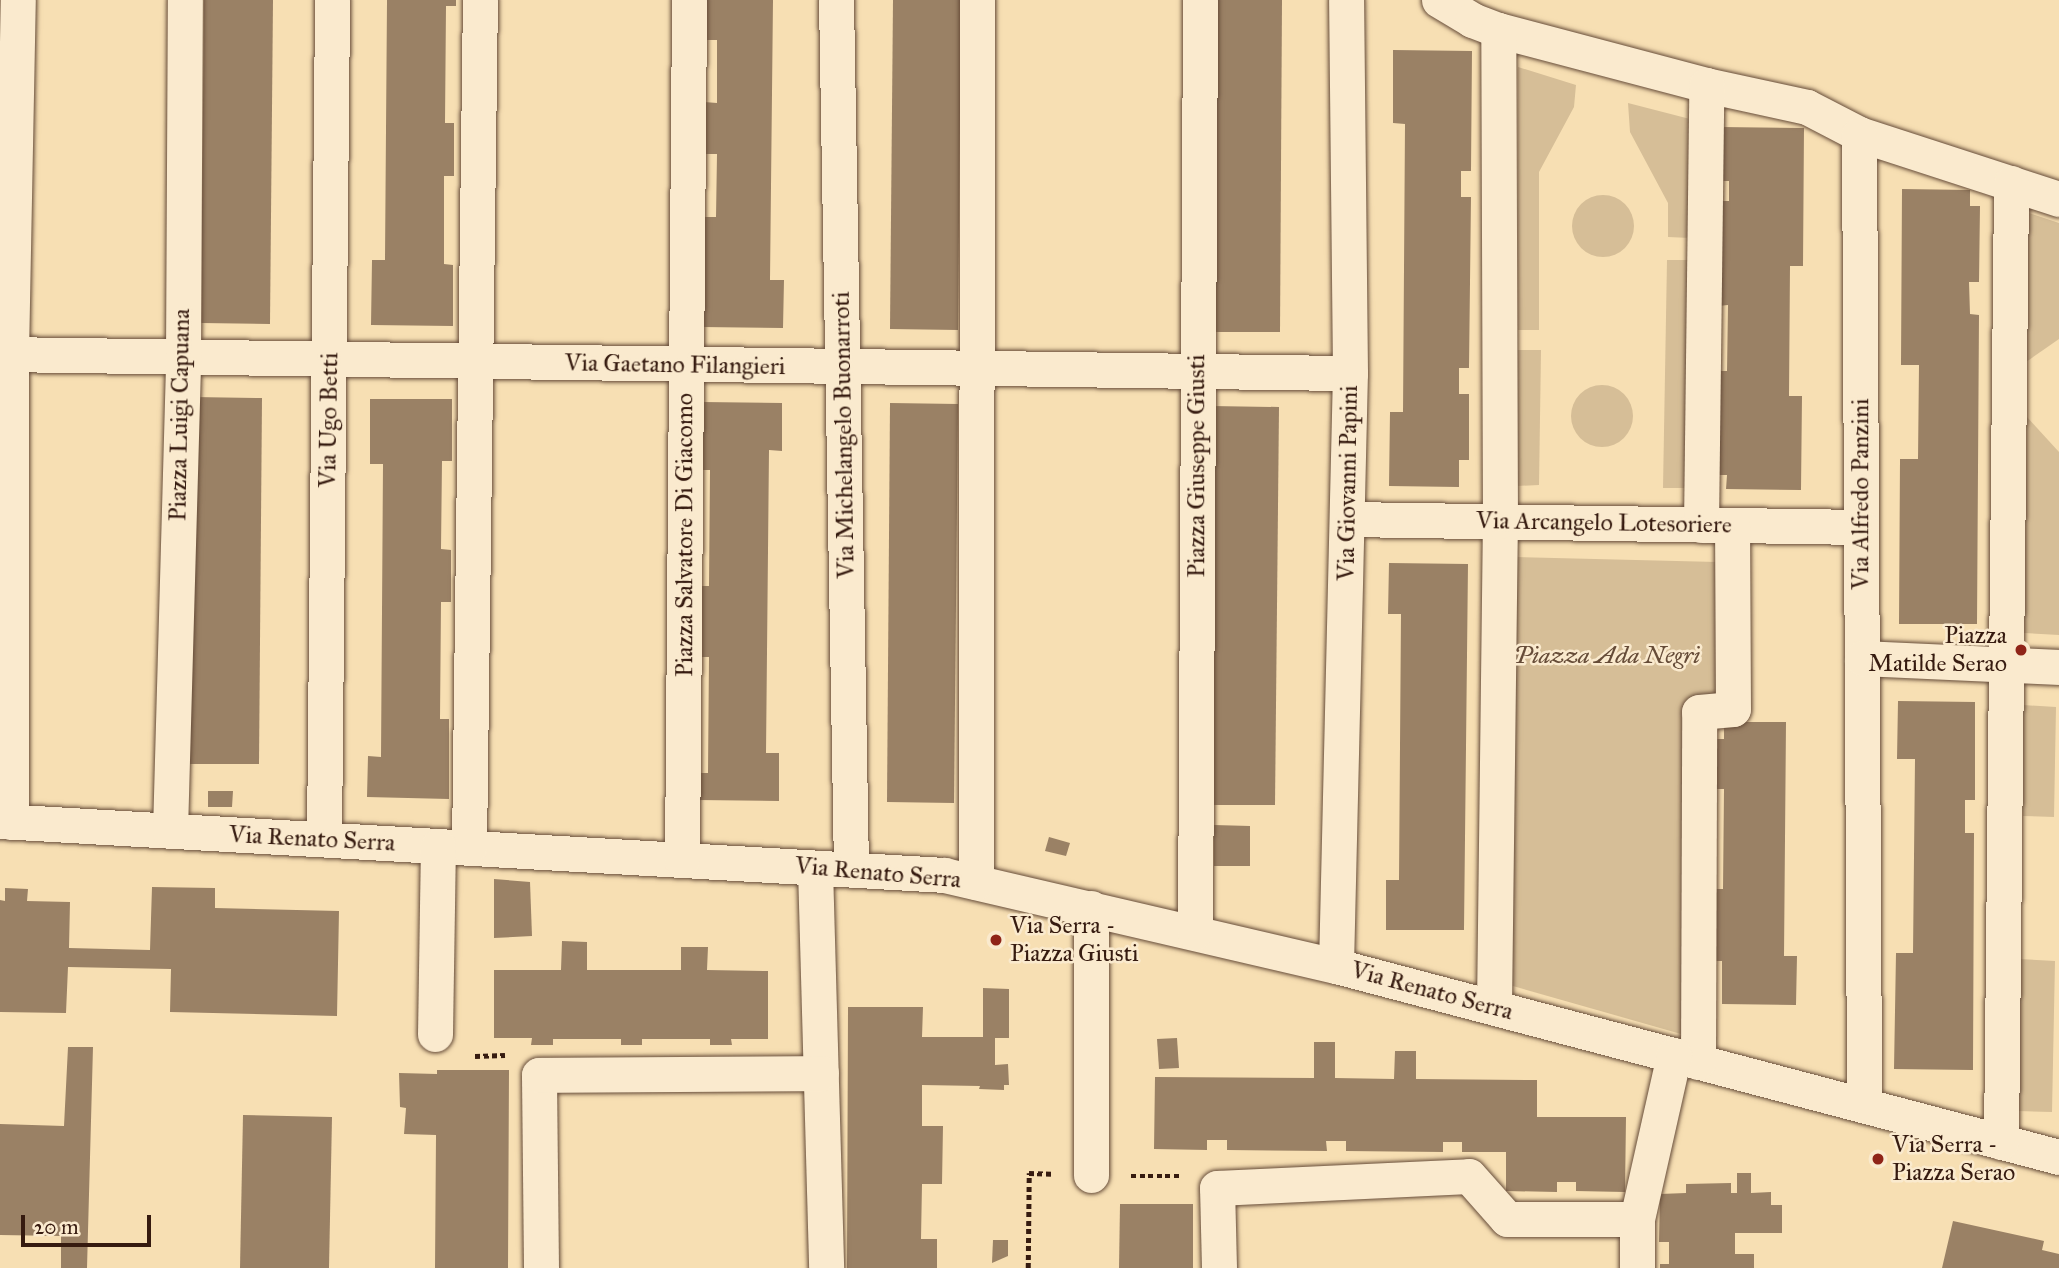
<!DOCTYPE html>
<style>
body{margin:0}
#map{position:relative;width:2059px;height:1268px;overflow:hidden;background:#f7dfb3;font-family:"IM FELL Great Primer",serif}
div>[style]{position:absolute}
.green>*{inset:0;background:#d6be97}
.round{border-radius:50%}
.building>*{inset:0;background:#9a8165}
.path>*{height:4.5px;margin-top:-2.25px;transform-origin:0;background:repeating-linear-gradient(90deg,#361b10 0 5px,transparent 0 8.5px)}
.roads{filter:drop-shadow(0 0 2px #664c39) drop-shadow(0 0 2px #664c39)}
.street>*{height:35px;margin:-17.5px;padding:0 17.5px;transform-origin:17.5px;border-radius:17.5px;background:#faeace}
.dots>*{width:19px;height:19px;translate:-50% -50%;box-sizing:border-box;border:4px solid #faeace;border-radius:50%}
span{translate:-50% -50%;white-space:nowrap;text-align:center;line-height:1.15;-webkit-text-stroke:5px #faeace;paint-order:stroke}
.street-label{font-size:24px;color:#361b10}
.poi-label{font-size:24px;color:#361b10}
.right{translate:-100% -50%;text-align:right}
.left{translate:0 -50%;text-align:left}
.park-label{font-size:24px;color:#664c38;font-style:italic}
.scale{position:absolute;left:21px;top:1215px;width:130px;height:32px;box-sizing:border-box;border:4px solid #361b10;border-top:0;padding-left:9px;font-size:21px;line-height:24px;white-space:nowrap;color:#361b10;-webkit-text-stroke:5px #faeace;paint-order:stroke}
</style>
<div id="map">
<div class="green">
<div style="clip-path:polygon(1518px 67px,1576px 85px,1574px 107px,1539px 172px,1539px 330px,1518px 330px)"></div>
<div style="clip-path:polygon(1628px 103px,1690px 119px,1690px 238px,1668px 237px,1668px 203px,1630px 132px)"></div>
<div class="round" style="left:1572px;top:195px;width:62px;height:62px"></div>
<div style="clip-path:polygon(2026px 212px,2059px 223px,2059px 339px,2026px 362px)"></div>
<div style="clip-path:polygon(1667px 260px,1690px 260px,1688px 488px,1663px 488px)"></div>
<div style="clip-path:polygon(1517px 350px,1541px 350px,1539px 485px,1516px 486px)"></div>
<div class="round" style="left:1571px;top:385px;width:62px;height:62px"></div>
<div style="clip-path:polygon(2027px 417px,2059px 452px,2059px 635px,2024px 633px)"></div>
<div style="clip-path:polygon(1512px 557px,1717px 562px,1717px 702px,1688px 1036px,1506px 984px)"></div>
<div style="clip-path:polygon(2023px 705px,2056px 707px,2054px 817px,2023px 816px)"></div>
<div style="clip-path:polygon(2019px 959px,2055px 961px,2052px 1112px,2017px 1111px)"></div>
</div>
<div class="building">
<div style="clip-path:polygon(204px 0,273px 0,270px 324px,201px 323px)"></div>
<div style="clip-path:polygon(387px 0,456px 0,456px 6px,446px 6px,445px 123px,454px 123px,454px 176px,444px 176px,444px 264px,453px 265px,453px 326px,371px 325px,372px 260px,385px 260px)"></div>
<div style="clip-path:polygon(705px 0,773px 0,770px 280px,784px 280px,783px 328px,702px 327px,703px 217px,716px 217px,717px 154px,703px 154px,704px 102px,717px 103px,717px 40px,705px 40px)"></div>
<div style="clip-path:polygon(893px 0,961px 0,958px 330px,890px 329px)"></div>
<div style="clip-path:polygon(1215px 0,1282px 0,1280px 332px,1212px 332px)"></div>
<div style="clip-path:polygon(1393px 50px,1472px 51px,1471px 171px,1461px 171px,1461px 197px,1471px 197px,1469px 368px,1459px 368px,1459px 394px,1469px 394px,1469px 460px,1459px 460px,1459px 487px,1389px 486px,1390px 412px,1403px 412px,1405px 124px,1393px 123px)"></div>
<div style="clip-path:polygon(1720px 127px,1804px 128px,1803px 266px,1790px 266px,1789px 396px,1802px 396px,1801px 490px,1726px 489px,1727px 475px,1717px 475px,1717px 371px,1727px 371px,1728px 305px,1718px 306px,1719px 201px,1729px 201px,1729px 181px,1719px 181px)"></div>
<div style="clip-path:polygon(1902px 189px,1970px 190px,1970px 206px,1980px 206px,1979px 282px,1969px 282px,1970px 314px,1979px 315px,1977px 624px,1899px 624px,1900px 459px,1918px 459px,1919px 365px,1901px 365px)"></div>
<div style="clip-path:polygon(193px 397px,262px 398px,259px 764px,190px 764px)"></div>
<div style="clip-path:polygon(370px 399px,452px 399px,452px 461px,442px 461px,441px 549px,451px 550px,451px 602px,441px 602px,440px 719px,449px 719px,449px 799px,367px 797px,368px 756px,381px 757px,383px 464px,370px 464px)"></div>
<div style="clip-path:polygon(702px 402px,782px 403px,782px 451px,769px 450px,766px 753px,779px 753px,779px 801px,698px 800px,698px 773px,708px 773px,709px 657px,699px 657px,700px 586px,709px 586px,710px 470px,701px 470px)"></div>
<div style="clip-path:polygon(890px 403px,958px 404px,954px 803px,887px 802px)"></div>
<div style="clip-path:polygon(1211px 406px,1279px 407px,1275px 805px,1208px 805px)"></div>
<div style="clip-path:polygon(1389px 563px,1468px 564px,1464px 930px,1386px 930px,1386px 880px,1399px 880px,1401px 614px,1388px 614px)"></div>
<div style="clip-path:polygon(1898px 701px,1975px 702px,1975px 800px,1965px 800px,1965px 833px,1974px 833px,1973px 1070px,1894px 1069px,1896px 953px,1913px 953px,1915px 759px,1897px 759px)"></div>
<div style="clip-path:polygon(1724px 722px,1786px 722px,1784px 956px,1797px 956px,1796px 1005px,1722px 1004px,1722px 961px,1713px 961px,1713px 889px,1723px 889px,1724px 789px,1714px 789px,1715px 739px,1724px 739px)"></div>
<div style="clip-path:polygon(208px 791px,233px 791px,232px 807px,208px 807px)"></div>
<div style="clip-path:polygon(1214px 825px,1250px 826px,1250px 866px,1214px 866px)"></div>
<div style="clip-path:polygon(1049px 837px,1070px 843px,1066px 856px,1045px 851px)"></div>
<div style="clip-path:polygon(494px 879px,530px 882px,532px 936px,494px 938px)"></div>
<div style="clip-path:polygon(152px 887px,215px 888px,215px 908px,339px 911px,337px 1016px,170px 1012px,171px 969px,68px 967px,66px 1013px,0 1012px,0 900px,5px 901px,5px 888px,28px 889px,27px 901px,70px 902px,69px 948px,150px 950px)"></div>
<div style="clip-path:polygon(562px 941px,587px 942px,587px 970px,681px 970px,681px 947px,708px 947px,707px 970px,768px 971px,768px 1039px,731px 1039px,732px 1045px,710px 1045px,710px 1039px,642px 1039px,642px 1045px,621px 1045px,621px 1039px,553px 1039px,553px 1045px,531px 1045px,532px 1038px,494px 1038px,494px 970px,561px 970px)"></div>
<div style="clip-path:polygon(983px 988px,1009px 989px,1009px 1038px,995px 1038px,995px 1065px,1008px 1064px,1009px 1085px,1004px 1085px,1004px 1090px,979px 1089px,980px 1086px,922px 1085px,922px 1126px,943px 1126px,942px 1184px,922px 1184px,921px 1239px,937px 1239px,937px 1268px,847px 1268px,848px 1007px,923px 1007px,922px 1037px,983px 1037px)"></div>
<div style="clip-path:polygon(1177px 1038px,1179px 1068px,1159px 1069px,1157px 1039px)"></div>
<div style="clip-path:polygon(1314px 1042px,1335px 1042px,1335px 1078px,1394px 1079px,1395px 1051px,1416px 1051px,1416px 1079px,1537px 1080px,1537px 1117px,1626px 1117px,1625px 1192px,1576px 1191px,1576px 1182px,1557px 1182px,1557px 1192px,1506px 1191px,1506px 1152px,1462px 1152px,1462px 1142px,1443px 1142px,1443px 1152px,1346px 1151px,1346px 1141px,1326px 1141px,1327px 1151px,1227px 1150px,1227px 1140px,1207px 1140px,1207px 1150px,1154px 1149px,1155px 1077px,1314px 1078px)"></div>
<div style="clip-path:polygon(68px 1047px,93px 1047px,87px 1268px,61px 1268px,61px 1236px,0 1235px,0 1124px,64px 1126px)"></div>
<div style="clip-path:polygon(437px 1070px,509px 1070px,508px 1268px,435px 1268px,436px 1135px,404px 1134px,406px 1108px,400px 1107px,399px 1073px,437px 1074px)"></div>
<div style="clip-path:polygon(243px 1115px,332px 1117px,329px 1268px,240px 1268px)"></div>
<div style="clip-path:polygon(1737px 1173px,1751px 1173px,1751px 1193px,1771px 1192px,1771px 1205px,1782px 1205px,1782px 1233px,1735px 1233px,1735px 1254px,1754px 1254px,1754px 1268px,1660px 1268px,1660px 1264px,1669px 1264px,1669px 1242px,1659px 1242px,1660px 1194px,1686px 1193px,1686px 1184px,1731px 1183px,1731px 1193px,1737px 1193px)"></div>
<div style="clip-path:polygon(1120px 1204px,1193px 1204px,1193px 1268px,1119px 1268px)"></div>
<div style="clip-path:polygon(1953px 1221px,2044px 1241px,2042px 1250px,2059px 1254px,2059px 1268px,1942px 1268px)"></div>
<div style="clip-path:polygon(993px 1240px,1008px 1240px,1008px 1256px,992px 1263px)"></div>
</div>
<div class="path">
<div style="left:475px;top:1056px;width:30px;rotate:-2deg"></div>
<div style="left:1131px;top:1176px;width:50px"></div>
<div style="left:1028px;top:1268px;width:95px;rotate:-89.4deg"></div>
<div style="left:1029px;top:1173px;width:23px;rotate:2deg"></div>
</div>
<div class="roads">
<div class="street">
<div style="left:836px;top:0;width:869px;rotate:89.01deg"></div>
<div style="left:1439px;top:0;width:39px;rotate:31deg"></div>
<div style="left:1472px;top:20px;width:28px;rotate:21deg"></div>
<div style="left:1498px;top:30px;width:215px;rotate:14.8deg"></div>
<div style="left:1706px;top:85px;width:103px;rotate:12.3deg"></div>
<div style="left:1807px;top:107px;width:59px;rotate:27.4deg"></div>
<div style="left:1859px;top:134px;width:210px;rotate:18deg"></div>
<div style="left:1859px;top:134px;width:971px;rotate:89.7deg"></div>
<div style="left:0;top:354px;width:1350px;rotate:0.81deg"></div>
<div style="left:1347px;top:519px;width:514px;rotate:0.89deg"></div>
<div style="left:1701px;top:525px;width:440px;rotate:-89.3deg"></div>
<div style="left:1862px;top:658px;width:197px;rotate:2.6deg"></div>
<div style="left:0;top:821px;width:946px;rotate:3.27deg"></div>
<div style="left:944px;top:875px;width:402px;rotate:13.1deg"></div>
<div style="left:1336px;top:966px;width:748px;rotate:14.8deg"></div>
<div style="left:11px;top:822px;width:468px;rotate:-90deg"></div>
<div style="left:11px;top:354px;width:354px;rotate:-88.9deg"></div>
<div style="left:170px;top:831px;width:474px;rotate:-88.4deg"></div>
<div style="left:183px;top:357px;width:357px;rotate:-89.7deg"></div>
<div style="left:324px;top:839px;width:839px;rotate:-89.45deg"></div>
<div style="left:469px;top:847px;width:847px;rotate:-89.26deg"></div>
<div style="left:682px;top:860px;width:860px;rotate:-89.53deg"></div>
<div style="left:815px;top:868px;width:400px;rotate:88.4deg"></div>
<div style="left:976px;top:882px;width:882px;rotate:-89.94deg"></div>
<div style="left:1195px;top:932px;width:932px;rotate:-89.69deg"></div>
<div style="left:1336px;top:966px;width:593px;rotate:-88.65deg"></div>
<div style="left:1350px;top:373px;width:373px;rotate:-90.6deg"></div>
<div style="left:1494px;top:1007px;width:486px;rotate:-89.3deg"></div>
<div style="left:1500px;top:521px;width:491px;rotate:-90.2deg"></div>
<div style="left:435px;top:1034px;width:188px;rotate:-89.1deg"></div>
<div style="left:1698px;top:1062px;width:350px;rotate:-89.8deg"></div>
<div style="left:1699px;top:712px;width:34px;rotate:-5deg"></div>
<div style="left:1733px;top:709px;width:184px;rotate:-90.3deg"></div>
<div style="left:2001px;top:1142px;width:959px;rotate:-89.4deg"></div>
<div style="left:1091px;top:1175px;width:267px;rotate:-90deg"></div>
<div style="left:1637px;top:1219px;width:168px;rotate:-77.3deg"></div>
<div style="left:541px;top:1268px;width:193px;rotate:-90.6deg"></div>
<div style="left:539px;top:1075px;width:282px;rotate:-0.4deg"></div>
<div style="left:1219px;top:1268px;width:80px;rotate:-91.4deg"></div>
<div style="left:1217px;top:1188px;width:252px;rotate:-2.7deg"></div>
<div style="left:1469px;top:1176px;width:57px;rotate:48.5deg"></div>
<div style="left:1507px;top:1219px;width:130px"></div>
<div style="left:1637px;top:1219px;width:49px;rotate:90deg"></div>
</div>
</div>
<div class="dots">
<div style="left:2021px;top:650px;background:#8f2418"></div>
<div style="left:996px;top:940px;background:#8f2418"></div>
<div style="left:1878px;top:1159px;background:#8f2418"></div>
</div>
<div class="street-label">
<span style="left:675px;top:365px;rotate:1deg">Via Gaetano Filangieri</span>
<span style="left:180px;top:415px;rotate:-89deg">Piazza Luigi Capuana</span>
<span style="left:329px;top:420px;rotate:-89deg">Via Ugo Betti</span>
<span style="left:844px;top:435px;rotate:-91deg">Via Michelangelo Buonarroti</span>
<span style="left:1197px;top:466px;rotate:-90deg">Piazza Giuseppe Giusti</span>
<span style="left:1348px;top:483px;rotate:-89deg">Via Giovanni Papini</span>
<span style="left:1861px;top:494px;rotate:-90deg">Via Alfredo Panzini</span>
<span style="left:1604px;top:523px;rotate:1deg">Via Arcangelo Lotesoriere</span>
<span style="left:685px;top:535px;rotate:-90deg">Piazza Salvatore Di Giacomo</span>
<span style="left:312px;top:839px;rotate:3deg">Via Renato Serra</span>
<span style="left:878px;top:873px;rotate:5deg">Via Renato Serra</span>
<span style="left:1432px;top:991px;rotate:15deg">Via Renato Serra</span>
</div>
<div class="poi-label">
<span class="right" style="left:2007px;top:650px">Piazza<br>Matilde Serao</span>
<span class="left" style="left:1010px;top:940px">Via Serra -<br>Piazza Giusti</span>
<span class="left" style="left:1892px;top:1159px">Via Serra -<br>Piazza Serao</span>
</div>
<div class="park-label">
<span style="left:1607px;top:656px">Piazza Ada Negri</span>
</div>
<div class="scale">20 m</div>
</div>
